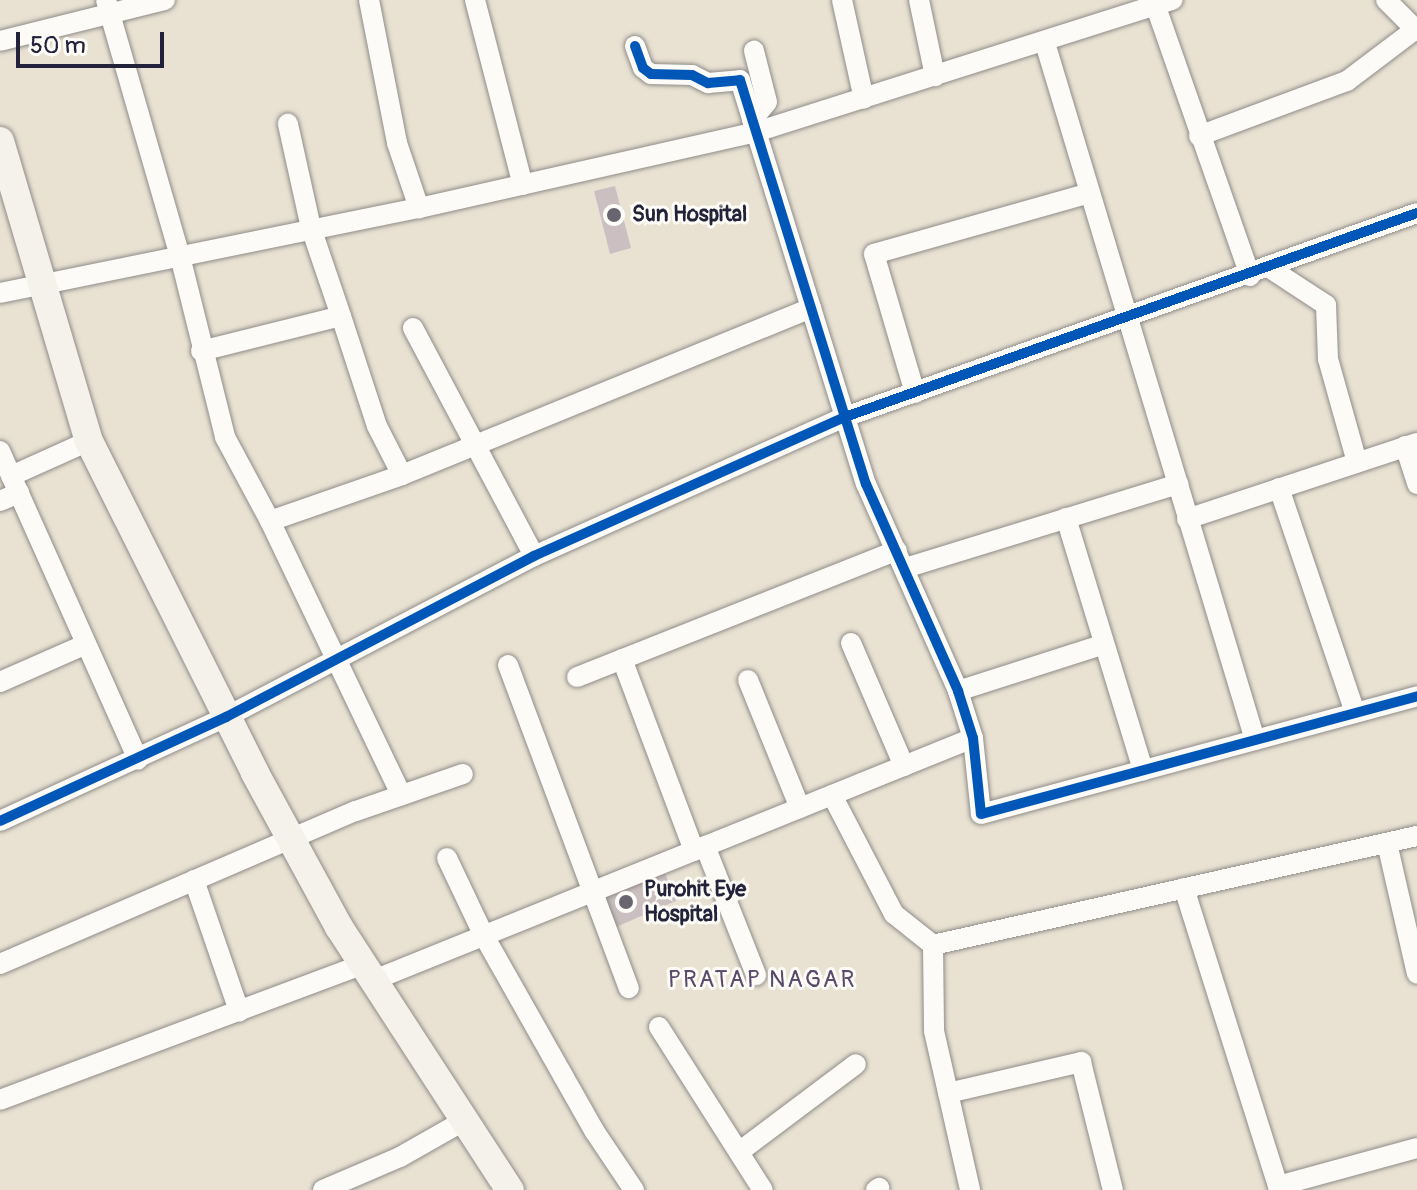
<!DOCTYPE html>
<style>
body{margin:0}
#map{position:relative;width:1417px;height:1190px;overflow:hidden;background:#e9e2d3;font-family:Pangolin,sans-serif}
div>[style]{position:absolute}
.building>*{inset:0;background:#cbbfc1}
.roads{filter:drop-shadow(0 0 2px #8f8c88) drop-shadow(0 0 2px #8f8c88)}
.street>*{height:20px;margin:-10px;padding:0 10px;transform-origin:10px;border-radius:10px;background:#fcfbf8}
.secondary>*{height:28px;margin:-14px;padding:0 14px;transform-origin:14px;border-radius:14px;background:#f5f1eb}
.cycleway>*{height:10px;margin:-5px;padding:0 5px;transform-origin:5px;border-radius:5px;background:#0057b8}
.dots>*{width:22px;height:22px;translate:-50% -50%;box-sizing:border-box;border:4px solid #fdfcf7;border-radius:50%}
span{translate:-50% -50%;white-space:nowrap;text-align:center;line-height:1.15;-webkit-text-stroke:6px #fdfcf7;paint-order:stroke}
.poi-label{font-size:22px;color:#22223b;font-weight:700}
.left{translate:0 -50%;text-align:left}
.neighbourhood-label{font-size:24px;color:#5a496b;letter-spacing:2px}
.scale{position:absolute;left:16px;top:32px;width:148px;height:36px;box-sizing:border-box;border:4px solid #22223b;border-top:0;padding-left:10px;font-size:24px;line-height:28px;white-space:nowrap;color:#22223b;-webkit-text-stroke:6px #fdfcf7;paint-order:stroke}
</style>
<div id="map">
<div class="building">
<div style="clip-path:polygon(615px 186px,631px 248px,610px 254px,594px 191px)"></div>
<div style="clip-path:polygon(664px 871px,676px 901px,616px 927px,604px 897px)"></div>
</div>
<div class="roads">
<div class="street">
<div style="left:106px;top:0;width:266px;rotate:73.9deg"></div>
<div style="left:180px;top:256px;width:187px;rotate:76deg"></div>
<div style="left:225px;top:437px;width:95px;rotate:61.8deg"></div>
<div style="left:270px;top:521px;width:304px;rotate:64.4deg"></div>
<div style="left:369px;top:0;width:146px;rotate:78.9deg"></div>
<div style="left:397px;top:143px;width:69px;rotate:71.3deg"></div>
<div style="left:475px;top:0;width:191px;rotate:75.5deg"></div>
<div style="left:842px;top:0;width:101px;rotate:77.5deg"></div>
<div style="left:919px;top:0;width:78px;rotate:78.1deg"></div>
<div style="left:1386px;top:0;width:44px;rotate:45deg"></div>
<div style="left:1156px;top:7px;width:285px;rotate:70.7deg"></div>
<div style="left:0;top:41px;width:170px;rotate:-14deg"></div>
<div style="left:1045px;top:43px;width:728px;rotate:73.23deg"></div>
<div style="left:635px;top:46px;width:23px;rotate:70deg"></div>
<div style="left:643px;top:68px;width:10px;rotate:37deg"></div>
<div style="left:651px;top:74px;width:41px;rotate:1.4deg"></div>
<div style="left:692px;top:75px;width:18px;rotate:27deg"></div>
<div style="left:708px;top:83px;width:32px;rotate:-5deg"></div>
<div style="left:740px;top:80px;width:423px;rotate:72.7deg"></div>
<div style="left:866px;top:484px;width:227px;rotate:66deg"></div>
<div style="left:958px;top:691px;width:49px;rotate:72.3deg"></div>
<div style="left:973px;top:738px;width:76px;rotate:84deg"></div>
<div style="left:981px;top:814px;width:452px;rotate:-15.1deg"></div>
<div style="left:752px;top:120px;width:23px;rotate:-50deg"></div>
<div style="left:767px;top:102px;width:53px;rotate:-104.3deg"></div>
<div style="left:1199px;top:136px;width:158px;rotate:-20.4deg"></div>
<div style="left:1347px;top:81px;width:88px;rotate:-37.1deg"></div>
<div style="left:1271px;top:269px;width:66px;rotate:33.2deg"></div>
<div style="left:1326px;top:305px;width:54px;rotate:87.9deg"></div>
<div style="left:1328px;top:359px;width:107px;rotate:74.3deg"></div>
<div style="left:0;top:293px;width:428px;rotate:-11.5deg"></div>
<div style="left:419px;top:208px;width:345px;rotate:-12.7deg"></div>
<div style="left:756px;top:132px;width:437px;rotate:-17.6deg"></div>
<div style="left:341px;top:316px;width:116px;rotate:71.9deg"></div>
<div style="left:377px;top:426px;width:55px;rotate:63deg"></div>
<div style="left:402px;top:475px;width:442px;rotate:-22.2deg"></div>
<div style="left:413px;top:328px;width:258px;rotate:62deg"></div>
<div style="left:201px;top:351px;width:144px;rotate:-14deg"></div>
<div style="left:341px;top:316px;width:93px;rotate:-108.8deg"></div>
<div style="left:311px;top:228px;width:107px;rotate:-102.5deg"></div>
<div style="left:915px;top:393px;width:145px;rotate:-106.4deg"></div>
<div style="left:874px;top:254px;width:224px;rotate:-15.8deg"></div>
<div style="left:1405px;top:446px;width:40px;rotate:72deg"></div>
<div style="left:0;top:451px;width:338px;rotate:65.9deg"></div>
<div style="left:11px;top:476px;width:85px;rotate:-24.2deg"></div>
<div style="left:1279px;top:488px;width:237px;rotate:71.3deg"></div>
<div style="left:0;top:501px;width:21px;rotate:-23deg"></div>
<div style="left:1066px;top:518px;width:264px;rotate:73deg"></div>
<div style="left:1187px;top:519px;width:242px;rotate:-18.3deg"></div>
<div style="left:270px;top:521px;width:140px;rotate:-19.2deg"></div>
<div style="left:905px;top:568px;width:286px;rotate:-17.1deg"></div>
<div style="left:851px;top:643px;width:134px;rotate:66.7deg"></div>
<div style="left:622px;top:659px;width:205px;rotate:69.4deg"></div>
<div style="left:508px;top:665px;width:345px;rotate:69.5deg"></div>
<div style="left:577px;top:677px;width:344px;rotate:-21.6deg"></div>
<div style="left:748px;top:680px;width:138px;rotate:67.9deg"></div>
<div style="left:0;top:682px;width:94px;rotate:-23.8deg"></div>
<div style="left:958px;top:691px;width:153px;rotate:-17.8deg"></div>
<div style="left:832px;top:795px;width:134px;rotate:62.5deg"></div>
<div style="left:894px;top:914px;width:50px;rotate:38.5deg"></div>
<div style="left:0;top:821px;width:249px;rotate:-24.7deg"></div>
<div style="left:226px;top:717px;width:348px;rotate:-27.6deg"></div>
<div style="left:534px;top:556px;width:341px;rotate:-24.1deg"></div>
<div style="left:845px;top:417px;width:607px;rotate:-19.63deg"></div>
<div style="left:1387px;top:843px;width:134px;rotate:77.1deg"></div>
<div style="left:705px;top:846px;width:139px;rotate:68.4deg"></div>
<div style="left:447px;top:858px;width:86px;rotate:64.6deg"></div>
<div style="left:484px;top:936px;width:225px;rotate:60.5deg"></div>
<div style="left:595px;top:1132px;width:70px;rotate:56.1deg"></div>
<div style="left:194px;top:880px;width:139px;rotate:71deg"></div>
<div style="left:1184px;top:888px;width:317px;rotate:72.5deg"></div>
<div style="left:933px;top:945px;width:496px;rotate:-12.7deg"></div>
<div style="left:933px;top:945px;width:86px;rotate:89.3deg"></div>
<div style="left:934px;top:1031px;width:163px;rotate:77.2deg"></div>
<div style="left:0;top:964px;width:387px;rotate:-23.3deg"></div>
<div style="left:356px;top:811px;width:113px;rotate:-19.1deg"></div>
<div style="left:374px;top:980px;width:646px;rotate:-22deg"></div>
<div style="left:659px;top:1027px;width:193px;rotate:57.5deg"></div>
<div style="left:948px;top:1093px;width:137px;rotate:-13.1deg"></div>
<div style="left:1081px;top:1062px;width:132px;rotate:76deg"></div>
<div style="left:0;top:1100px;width:388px;rotate:-20.5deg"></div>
<div style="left:739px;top:1152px;width:146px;rotate:-36.9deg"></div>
<div style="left:1278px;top:1186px;width:144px;rotate:-15.3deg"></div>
<div style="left:323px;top:1190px;width:84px;rotate:-23.2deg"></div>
<div style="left:400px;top:1157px;width:75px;rotate:-29.6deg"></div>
<div style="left:876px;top:1190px;width:4px;rotate:-34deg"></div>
</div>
<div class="secondary">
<div style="left:0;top:141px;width:313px;rotate:73.5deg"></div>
<div style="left:89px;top:441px;width:371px;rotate:63.4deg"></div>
<div style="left:255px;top:773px;width:175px;rotate:61.4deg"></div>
<div style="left:339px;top:927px;width:314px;rotate:57deg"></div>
</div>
</div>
<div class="cycleway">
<div style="left:635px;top:46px;width:23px;rotate:70deg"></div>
<div style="left:643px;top:68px;width:10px;rotate:37deg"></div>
<div style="left:651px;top:74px;width:41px;rotate:1.4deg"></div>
<div style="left:692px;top:75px;width:18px;rotate:27deg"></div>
<div style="left:708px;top:83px;width:32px;rotate:-5deg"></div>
<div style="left:740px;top:80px;width:423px;rotate:72.7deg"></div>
<div style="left:866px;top:484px;width:227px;rotate:66deg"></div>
<div style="left:958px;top:691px;width:49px;rotate:72.3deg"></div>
<div style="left:973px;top:738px;width:76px;rotate:84deg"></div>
<div style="left:981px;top:814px;width:452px;rotate:-15.1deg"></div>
<div style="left:0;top:821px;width:249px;rotate:-24.7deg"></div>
<div style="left:226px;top:717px;width:348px;rotate:-27.6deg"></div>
<div style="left:534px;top:556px;width:341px;rotate:-24.1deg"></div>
<div style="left:845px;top:417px;width:607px;rotate:-19.63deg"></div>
</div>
<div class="dots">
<div style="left:614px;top:215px;background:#686570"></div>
<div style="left:626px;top:902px;background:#686570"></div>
</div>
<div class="poi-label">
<span class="left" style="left:632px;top:215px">Sun Hospital</span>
<span class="left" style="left:644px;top:902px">Purohit Eye<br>Hospital</span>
</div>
<div class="neighbourhood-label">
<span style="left:762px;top:980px">PRATAP NAGAR</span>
</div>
<div class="scale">50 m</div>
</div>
